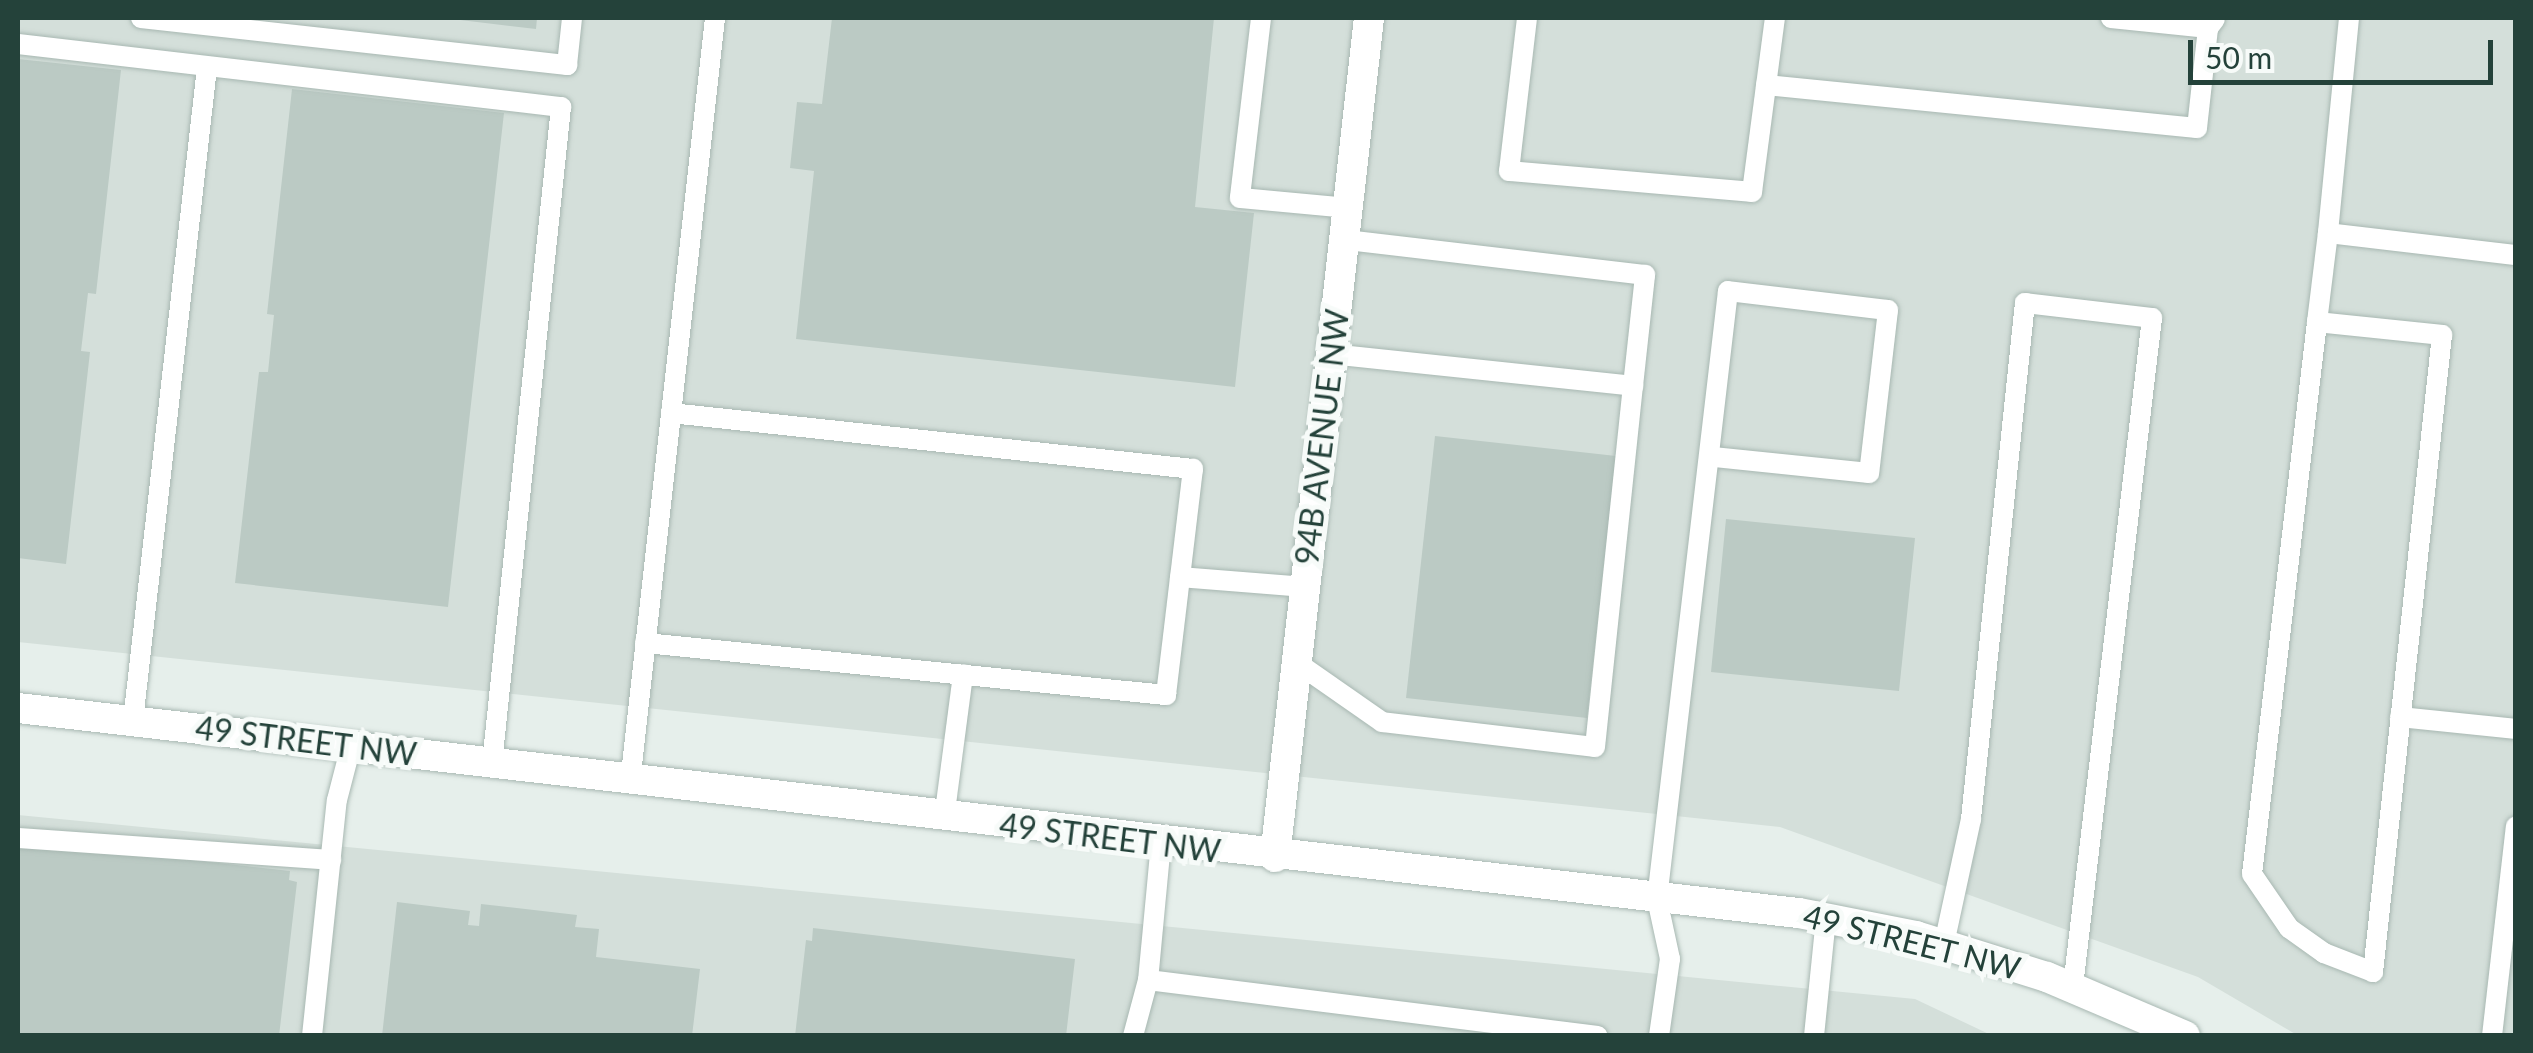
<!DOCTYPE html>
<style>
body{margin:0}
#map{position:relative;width:2533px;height:1053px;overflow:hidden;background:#e6efeb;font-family:Lato,sans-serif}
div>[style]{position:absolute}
.built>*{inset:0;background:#d4dfda}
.building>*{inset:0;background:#bbcac4}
.roads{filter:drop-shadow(0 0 2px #a8b8b2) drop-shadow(0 0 2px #a8b8b2)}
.lane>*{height:20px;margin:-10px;padding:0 10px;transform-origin:10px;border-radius:10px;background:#fff}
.street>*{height:30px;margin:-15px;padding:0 15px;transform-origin:15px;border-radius:15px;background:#fff}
.secondary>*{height:30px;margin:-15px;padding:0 15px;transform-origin:15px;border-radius:15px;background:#fff}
span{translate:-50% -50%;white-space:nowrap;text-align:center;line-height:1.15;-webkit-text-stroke:10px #f7fbf9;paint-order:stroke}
.street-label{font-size:32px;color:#24423a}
.frame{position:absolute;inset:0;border:20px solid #24423a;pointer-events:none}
.scale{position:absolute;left:2188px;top:40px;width:305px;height:45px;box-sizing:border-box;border:5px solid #24423a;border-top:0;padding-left:12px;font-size:30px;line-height:35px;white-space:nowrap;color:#24423a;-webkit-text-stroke:8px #f7fbf9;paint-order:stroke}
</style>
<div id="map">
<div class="built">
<div style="clip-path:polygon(18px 18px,2515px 18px,2515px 1035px,2297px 1035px,2198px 977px,1780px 827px,18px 642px)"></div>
<div style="clip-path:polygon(18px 815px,1915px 999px,1991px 1035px,18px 1035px)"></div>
</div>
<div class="building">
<div style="clip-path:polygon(444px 18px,537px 18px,536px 29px)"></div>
<div style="clip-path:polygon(832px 18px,1214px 18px,1195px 207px,1254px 213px,1235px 387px,796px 339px,814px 171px,790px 168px,797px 102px,822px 104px)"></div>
<div style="clip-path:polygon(18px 59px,121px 70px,96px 294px,88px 293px,81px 351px,90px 352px,66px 564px,18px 558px)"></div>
<div style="clip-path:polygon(292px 89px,504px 113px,448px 607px,235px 583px,259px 372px,268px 372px,274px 315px,267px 314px)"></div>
<div style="clip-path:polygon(1435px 436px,1616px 456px,1587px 718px,1406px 698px)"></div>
<div style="clip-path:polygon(1726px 519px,1915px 538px,1899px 691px,1711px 672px)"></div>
<div style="clip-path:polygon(23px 841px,290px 871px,289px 880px,297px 882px,279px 1036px,18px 1036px,18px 849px)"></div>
<div style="clip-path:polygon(397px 902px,470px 911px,468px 925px,479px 926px,481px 904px,577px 915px,575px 927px,599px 929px,596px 957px,700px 969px,692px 1036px,382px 1036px)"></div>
<div style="clip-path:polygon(813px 928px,1075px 959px,1066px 1036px,795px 1036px,806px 940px,812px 941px)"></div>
</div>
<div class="roads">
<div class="lane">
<div style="left:141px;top:18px;width:429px;rotate:6.3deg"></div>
<div style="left:567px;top:65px;width:47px;rotate:-83.9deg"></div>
<div style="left:1261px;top:18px;width:181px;rotate:96.7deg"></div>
<div style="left:1240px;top:198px;width:107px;rotate:5.3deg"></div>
<div style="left:1527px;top:18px;width:154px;rotate:96.7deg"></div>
<div style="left:1509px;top:171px;width:244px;rotate:4.9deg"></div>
<div style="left:1752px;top:192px;width:176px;rotate:-82.5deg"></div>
<div style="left:2111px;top:18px;width:98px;rotate:5.9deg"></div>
<div style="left:2208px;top:28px;width:11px;rotate:-52deg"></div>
<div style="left:2349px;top:18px;width:216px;rotate:95.6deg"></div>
<div style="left:2328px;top:233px;width:189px;rotate:6.7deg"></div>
<div style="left:18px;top:44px;width:547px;rotate:6.62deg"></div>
<div style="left:561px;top:107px;width:661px;rotate:96deg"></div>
<div style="left:1766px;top:85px;width:433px;rotate:5.7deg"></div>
<div style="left:2197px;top:128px;width:101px;rotate:-83.7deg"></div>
<div style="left:2317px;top:322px;width:126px;rotate:5.9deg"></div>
<div style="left:2442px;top:335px;width:641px;rotate:96.18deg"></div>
<div style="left:2373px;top:972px;width:53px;rotate:-158.8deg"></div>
<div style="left:2324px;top:953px;width:43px;rotate:-144.5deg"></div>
<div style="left:2289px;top:928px;width:65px;rotate:-124.4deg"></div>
<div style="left:2252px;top:874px;width:556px;rotate:-83.28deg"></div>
<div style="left:2317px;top:322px;width:90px;rotate:-83deg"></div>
<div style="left:1331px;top:354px;width:304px;rotate:6deg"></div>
<div style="left:1633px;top:386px;width:112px;rotate:-83.8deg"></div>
<div style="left:1645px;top:275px;width:302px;rotate:-173.3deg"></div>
<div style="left:1180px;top:577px;width:125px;rotate:4.6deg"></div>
<div style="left:645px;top:643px;width:524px;rotate:5.7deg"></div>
<div style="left:1166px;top:695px;width:228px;rotate:-83.2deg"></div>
<div style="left:1193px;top:469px;width:525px;rotate:-173.88deg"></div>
<div style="left:1296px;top:662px;width:105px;rotate:34.9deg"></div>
<div style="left:1382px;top:722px;width:214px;rotate:6.7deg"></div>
<div style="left:1595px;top:747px;width:363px;rotate:-84deg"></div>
<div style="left:2400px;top:717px;width:117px;rotate:5.9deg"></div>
<div style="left:133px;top:721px;width:658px;rotate:-83.54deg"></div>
<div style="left:630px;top:783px;width:770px;rotate:-83.66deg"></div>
<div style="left:944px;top:819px;width:146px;rotate:-82.5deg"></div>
<div style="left:18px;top:838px;width:314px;rotate:4deg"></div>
<div style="left:1161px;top:843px;width:138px;rotate:95.4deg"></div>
<div style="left:1148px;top:980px;width:453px;rotate:7.1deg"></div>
<div style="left:1944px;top:944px;width:128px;rotate:-77.8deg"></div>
<div style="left:1971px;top:819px;width:519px;rotate:-84.03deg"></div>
<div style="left:2025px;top:303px;width:128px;rotate:6.7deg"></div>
<div style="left:2152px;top:318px;width:673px;rotate:96.74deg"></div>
<div style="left:312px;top:1036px;width:237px;rotate:-84deg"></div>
<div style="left:337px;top:800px;width:56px;rotate:-75.5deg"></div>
<div style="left:1133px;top:1036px;width:58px;rotate:-75deg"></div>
<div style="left:1659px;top:1036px;width:78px;rotate:-81.9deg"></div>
<div style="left:1670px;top:959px;width:61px;rotate:-102.2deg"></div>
<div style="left:1657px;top:899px;width:612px;rotate:-83.34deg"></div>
<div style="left:1728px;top:291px;width:161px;rotate:6.8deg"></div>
<div style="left:1888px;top:310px;width:164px;rotate:96.6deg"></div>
<div style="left:1869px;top:473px;width:157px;rotate:-174.1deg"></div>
<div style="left:1814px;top:1036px;width:119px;rotate:-84.2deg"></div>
<div style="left:2492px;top:1036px;width:211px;rotate:-83.5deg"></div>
</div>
<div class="street">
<div style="left:1275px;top:857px;width:844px;rotate:-83.61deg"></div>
</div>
<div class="secondary">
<div style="left:18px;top:708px;width:1793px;rotate:6.57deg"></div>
<div style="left:1799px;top:913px;width:119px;rotate:11.1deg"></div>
<div style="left:1916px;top:936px;width:137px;rotate:17.4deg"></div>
<div style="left:2047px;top:977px;width:150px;rotate:23.1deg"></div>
</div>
</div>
<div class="street-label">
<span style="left:1322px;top:437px;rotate:-83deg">94B AVENUE NW</span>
<span style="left:306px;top:741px;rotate:7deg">49 STREET NW</span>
<span style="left:1110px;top:838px;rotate:7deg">49 STREET NW</span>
<span style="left:1912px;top:942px;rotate:14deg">49 STREET NW</span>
</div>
<div class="frame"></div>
<div class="scale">50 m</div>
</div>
